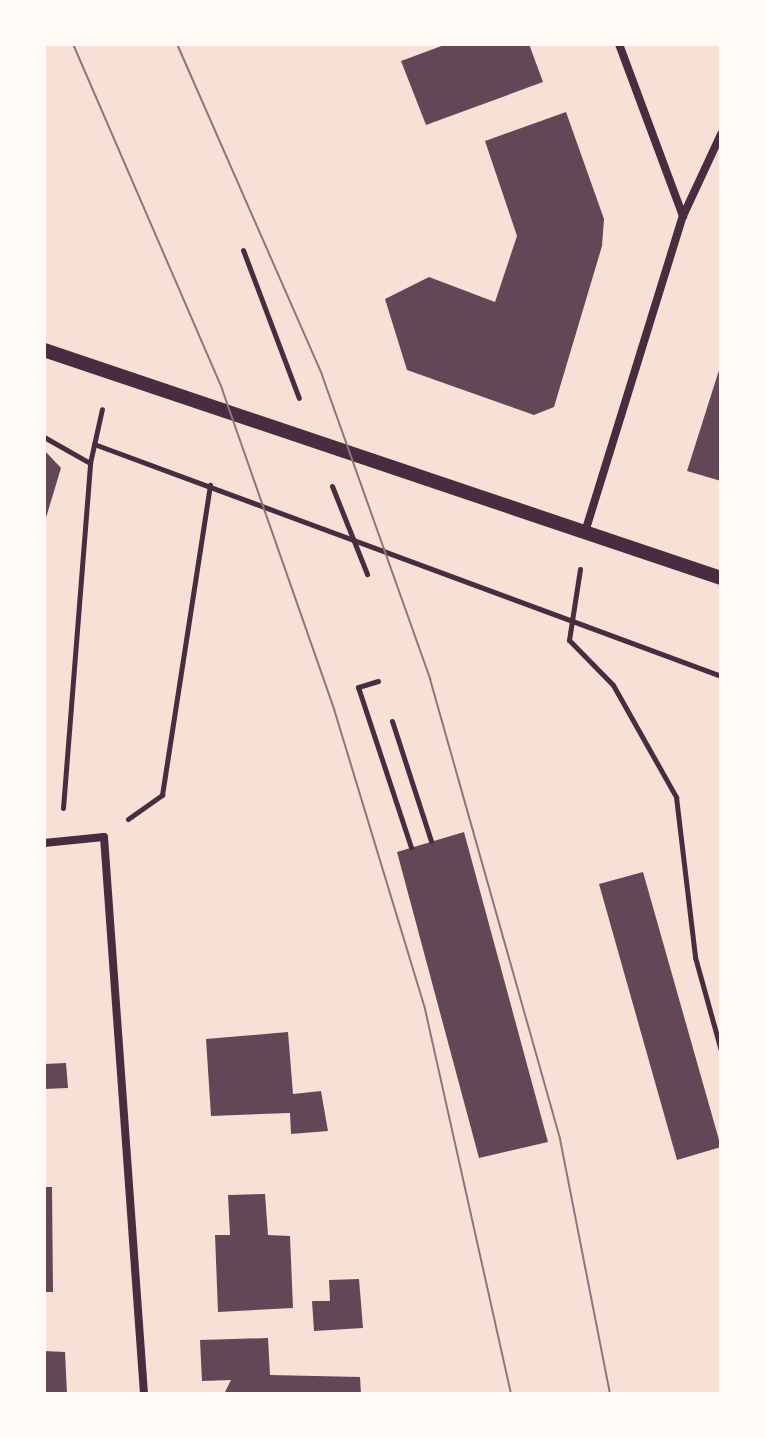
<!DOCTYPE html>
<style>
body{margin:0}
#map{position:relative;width:765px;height:1438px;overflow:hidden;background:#f7e1d7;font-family:Signika,sans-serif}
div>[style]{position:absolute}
.building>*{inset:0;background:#644757}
.path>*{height:5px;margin:-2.5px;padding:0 2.5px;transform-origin:2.5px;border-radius:2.5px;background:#4a2c40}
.minor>*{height:8px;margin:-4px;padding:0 4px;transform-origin:4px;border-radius:4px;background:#4a2c40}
.tertiary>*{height:14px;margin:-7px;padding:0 7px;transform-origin:7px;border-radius:7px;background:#4a2c40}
.tram>*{height:2px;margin:-1px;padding:0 1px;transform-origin:1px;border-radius:1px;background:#8f747c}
span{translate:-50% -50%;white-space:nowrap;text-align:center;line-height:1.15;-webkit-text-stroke:7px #fffaf5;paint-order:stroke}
.frame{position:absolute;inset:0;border:46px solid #fffaf5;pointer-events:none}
</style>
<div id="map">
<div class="building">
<div style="clip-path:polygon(447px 44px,529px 44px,543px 82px,426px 125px,401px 61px)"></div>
<div style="clip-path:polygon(566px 112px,604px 219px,602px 246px,554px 407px,534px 415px,407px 370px,385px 299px,429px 277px,495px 302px,517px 236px,485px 141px)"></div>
<div style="clip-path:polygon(720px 367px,721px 367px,721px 481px,687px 471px)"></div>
<div style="clip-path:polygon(44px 450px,61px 468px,45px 521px,44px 521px)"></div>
<div style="clip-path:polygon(464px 832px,548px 1142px,479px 1158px,397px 852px)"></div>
<div style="clip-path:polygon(643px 872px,721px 1147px,677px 1160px,599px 884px)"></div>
<div style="clip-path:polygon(288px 1032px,293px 1094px,321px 1091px,328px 1131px,291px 1134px,290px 1113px,211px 1116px,206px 1039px)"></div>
<div style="clip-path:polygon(66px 1063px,68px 1088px,44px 1089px,44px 1064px)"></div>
<div style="clip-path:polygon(44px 1187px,52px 1187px,53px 1292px,44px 1292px)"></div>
<div style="clip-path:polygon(265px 1194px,268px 1235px,290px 1236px,293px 1308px,218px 1312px,215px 1235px,230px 1235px,228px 1195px)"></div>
<div style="clip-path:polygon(359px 1279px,363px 1328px,314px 1331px,312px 1301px,330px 1301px,329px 1280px)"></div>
<div style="clip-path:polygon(268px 1338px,270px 1375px,360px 1377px,361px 1394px,224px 1394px,231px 1380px,202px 1381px,200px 1340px)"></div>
<div style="clip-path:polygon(44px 1351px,65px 1352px,67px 1394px,44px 1394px)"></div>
</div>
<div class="path">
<div style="left:243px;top:250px;width:158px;rotate:69.3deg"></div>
<div style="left:44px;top:437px;width:53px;rotate:29.5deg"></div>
<div style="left:94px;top:444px;width:669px;rotate:20.31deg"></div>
<div style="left:332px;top:486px;width:95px;rotate:68.3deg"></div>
<div style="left:580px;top:569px;width:72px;rotate:98.8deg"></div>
<div style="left:569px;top:640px;width:63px;rotate:45.6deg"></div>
<div style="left:613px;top:685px;width:129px;rotate:60.6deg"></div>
<div style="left:676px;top:797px;width:161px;rotate:83.2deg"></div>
<div style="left:695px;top:957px;width:98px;rotate:74.5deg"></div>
<div style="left:378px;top:681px;width:21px;rotate:163deg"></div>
<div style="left:358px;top:687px;width:169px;rotate:71.7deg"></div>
<div style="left:392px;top:721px;width:126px;rotate:72deg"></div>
<div style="left:63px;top:808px;width:346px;rotate:-85.5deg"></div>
<div style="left:90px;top:463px;width:55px;rotate:-77.5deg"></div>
<div style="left:128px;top:819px;width:42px;rotate:-35.2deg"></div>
<div style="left:162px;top:795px;width:314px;rotate:-81.2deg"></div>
</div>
<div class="minor">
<div style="left:619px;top:44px;width:184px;rotate:69.6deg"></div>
<div style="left:585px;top:532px;width:331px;rotate:-72.8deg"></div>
<div style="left:683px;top:216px;width:90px;rotate:-65.1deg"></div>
<div style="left:44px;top:843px;width:60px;rotate:-5.7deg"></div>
<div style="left:104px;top:837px;width:558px;rotate:85.89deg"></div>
</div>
<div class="tertiary">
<div style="left:44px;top:350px;width:714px;rotate:18.61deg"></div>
</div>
<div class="tram">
<div style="left:73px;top:44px;width:376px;rotate:66.6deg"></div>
<div style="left:222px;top:389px;width:339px;rotate:70.7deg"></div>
<div style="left:334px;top:709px;width:313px;rotate:73.1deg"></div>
<div style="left:425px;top:1009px;width:394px;rotate:77.4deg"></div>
<div style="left:177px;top:44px;width:361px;rotate:66.3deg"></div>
<div style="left:322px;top:375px;width:323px;rotate:70.4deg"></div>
<div style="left:430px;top:679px;width:478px;rotate:74.2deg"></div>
<div style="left:560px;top:1139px;width:260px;rotate:78.9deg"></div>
</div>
<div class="frame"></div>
</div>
